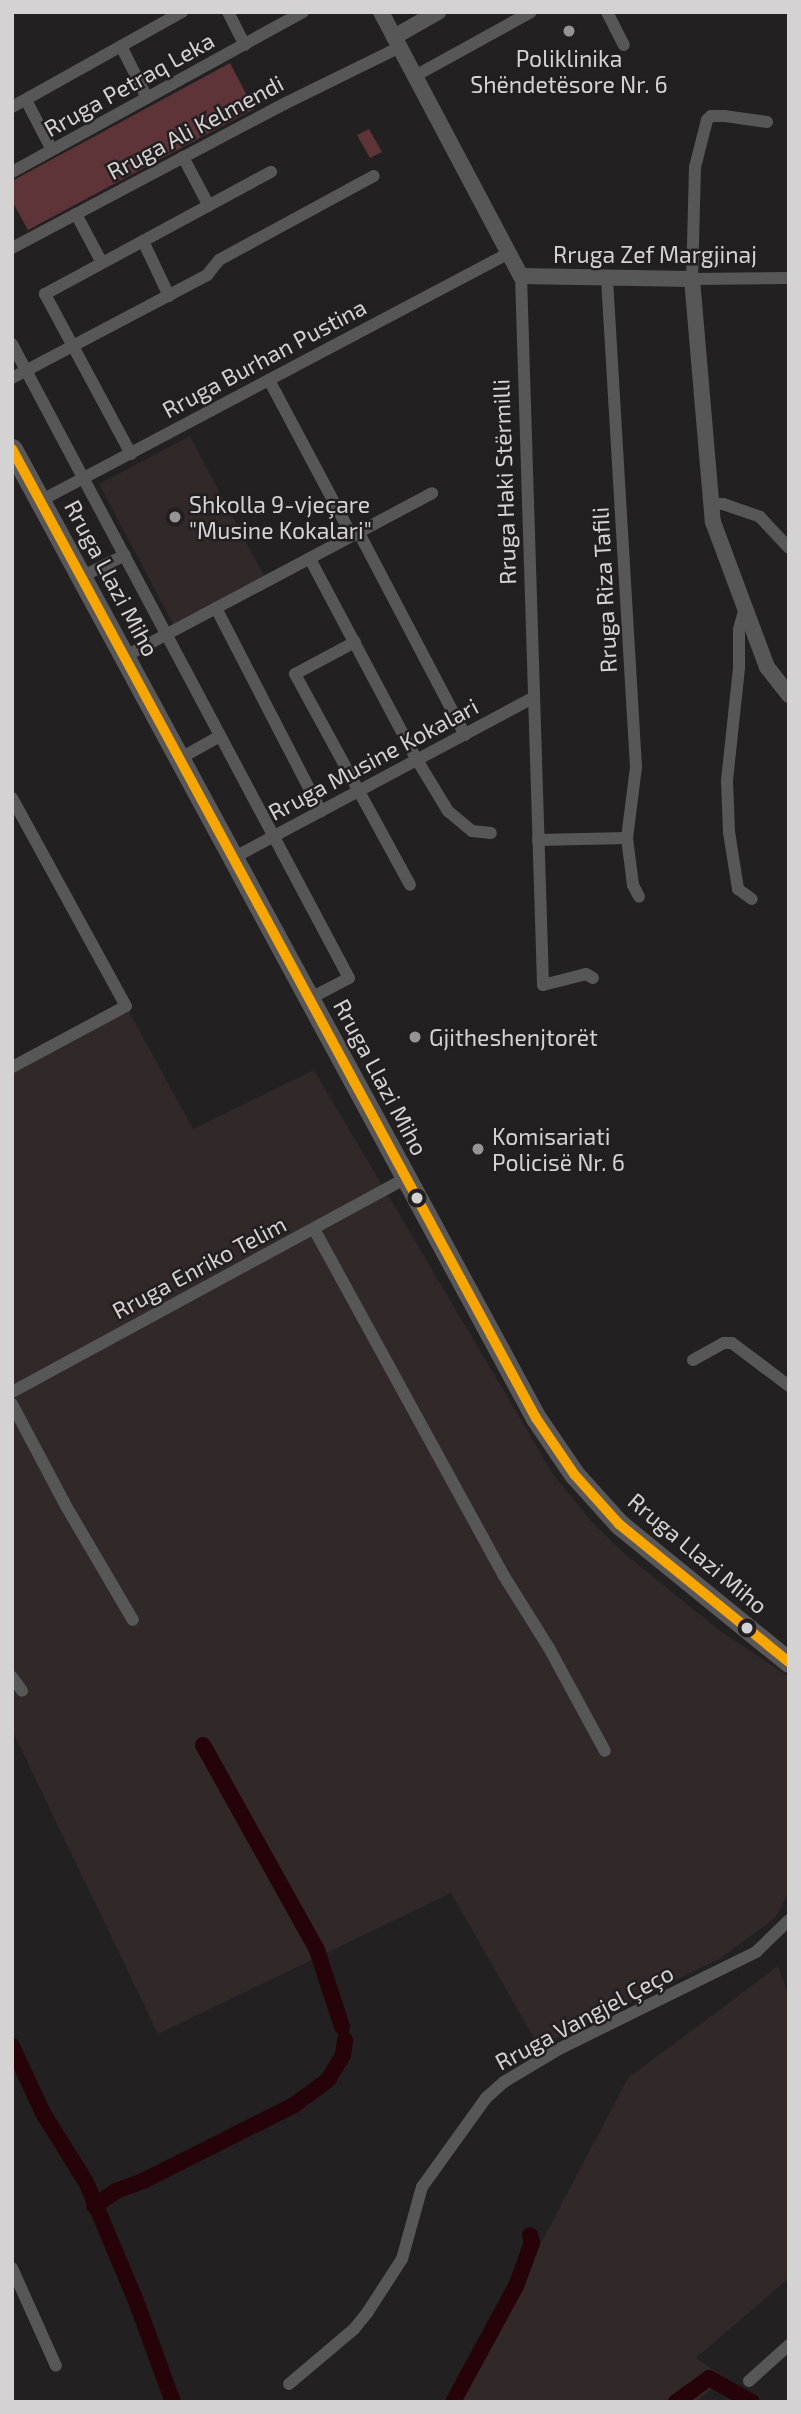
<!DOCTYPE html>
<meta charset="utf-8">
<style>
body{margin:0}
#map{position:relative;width:801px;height:2414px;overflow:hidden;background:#222021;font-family:"Exo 2",sans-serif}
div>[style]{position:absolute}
.built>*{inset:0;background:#312828}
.green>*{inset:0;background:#5e3438}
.canal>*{height:16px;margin:-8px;padding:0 8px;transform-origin:8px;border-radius:8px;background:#260308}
.minor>*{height:12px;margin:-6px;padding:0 6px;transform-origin:6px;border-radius:6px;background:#585757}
.tertiary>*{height:16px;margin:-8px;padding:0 8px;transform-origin:8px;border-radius:8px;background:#585757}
.primary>*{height:21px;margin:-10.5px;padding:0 10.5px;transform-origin:10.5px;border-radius:10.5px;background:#595758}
.bus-1>*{height:10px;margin:-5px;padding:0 5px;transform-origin:5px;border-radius:5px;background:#f7a600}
.dots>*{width:19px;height:19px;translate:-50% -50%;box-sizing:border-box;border:4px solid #231f20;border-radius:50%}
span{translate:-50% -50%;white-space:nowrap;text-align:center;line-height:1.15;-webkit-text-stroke:5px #231f20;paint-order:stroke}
.poi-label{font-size:23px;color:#d5d2d3}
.left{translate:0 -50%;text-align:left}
.street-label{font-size:23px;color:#d5d2d3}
.frame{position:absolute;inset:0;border:14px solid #d5d2d3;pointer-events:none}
</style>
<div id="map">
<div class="built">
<div style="clip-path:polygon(190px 436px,264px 576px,173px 624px,99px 484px)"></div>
<div style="clip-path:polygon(126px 1006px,193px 1129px,314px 1070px,553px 1474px,593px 1523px,625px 1554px,719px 1630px,789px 1677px,789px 1892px,776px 1917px,721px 1958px,539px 2047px,451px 1893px,158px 2034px,12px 1730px,12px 1068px)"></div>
<div style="clip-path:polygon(778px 1966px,789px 1996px,789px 2278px,696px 2358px,724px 2377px,697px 2402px,443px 2402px,541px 2243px,628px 2078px)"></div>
</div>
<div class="green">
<div style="clip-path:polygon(230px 63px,254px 109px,28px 230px,12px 201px,12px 181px)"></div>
<div style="clip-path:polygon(369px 129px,382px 152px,370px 158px,357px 135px)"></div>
</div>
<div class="canal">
<div style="left:203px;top:1745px;width:235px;rotate:60.9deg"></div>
<div style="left:317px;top:1950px;width:81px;rotate:72deg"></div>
<div style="left:12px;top:2046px;width:74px;rotate:65.2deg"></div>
<div style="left:43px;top:2113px;width:81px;rotate:58.1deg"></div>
<div style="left:86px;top:2182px;width:129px;rotate:67.2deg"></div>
<div style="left:136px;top:2301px;width:108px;rotate:69.9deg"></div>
<div style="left:94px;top:2206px;width:27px;rotate:-34deg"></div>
<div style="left:116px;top:2191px;width:29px;rotate:-20deg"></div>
<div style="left:143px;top:2181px;width:169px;rotate:-26.7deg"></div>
<div style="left:294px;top:2105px;width:42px;rotate:-36.3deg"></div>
<div style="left:328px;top:2080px;width:29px;rotate:-59deg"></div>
<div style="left:343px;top:2055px;width:15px;rotate:-82deg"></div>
<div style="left:453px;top:2402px;width:132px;rotate:-61.5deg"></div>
<div style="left:516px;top:2286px;width:46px;rotate:-69.6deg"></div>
<div style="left:532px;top:2243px;width:8px;rotate:-104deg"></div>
<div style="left:676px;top:2402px;width:41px;rotate:-36deg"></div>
<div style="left:709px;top:2378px;width:49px;rotate:29.2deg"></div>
</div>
<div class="minor">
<div style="left:228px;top:12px;width:37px;rotate:63deg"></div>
<div style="left:607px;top:12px;width:37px;rotate:63deg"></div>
<div style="left:121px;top:46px;width:58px;rotate:63.4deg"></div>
<div style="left:415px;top:76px;width:132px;rotate:-28.9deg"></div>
<div style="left:26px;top:100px;width:56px;rotate:62.5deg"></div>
<div style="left:12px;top:107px;width:195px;rotate:-29.2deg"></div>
<div style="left:767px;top:122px;width:42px;rotate:-171.9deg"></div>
<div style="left:725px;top:116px;width:14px;rotate:180deg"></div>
<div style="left:711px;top:116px;width:6px;rotate:135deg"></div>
<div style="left:707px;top:120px;width:49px;rotate:104.3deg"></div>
<div style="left:695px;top:167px;width:112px;rotate:91.5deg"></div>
<div style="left:692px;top:279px;width:97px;rotate:-0.6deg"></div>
<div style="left:183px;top:157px;width:55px;rotate:62deg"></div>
<div style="left:12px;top:172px;width:332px;rotate:-28.8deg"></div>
<div style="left:76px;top:214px;width:55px;rotate:62deg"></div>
<div style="left:143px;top:241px;width:61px;rotate:64.7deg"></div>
<div style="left:12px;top:248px;width:308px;rotate:-27.9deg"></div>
<div style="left:284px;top:104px;width:129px;rotate:-26.2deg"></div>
<div style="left:521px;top:276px;width:709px;rotate:88.22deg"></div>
<div style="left:543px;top:985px;width:44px;rotate:-14.3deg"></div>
<div style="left:586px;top:974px;width:8px;rotate:30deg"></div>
<div style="left:607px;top:279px;width:489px;rotate:86.6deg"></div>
<div style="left:636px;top:767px;width:72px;rotate:97.2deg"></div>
<div style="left:627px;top:838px;width:47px;rotate:82.7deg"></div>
<div style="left:633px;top:885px;width:13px;rotate:63deg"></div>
<div style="left:12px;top:344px;width:718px;rotate:62.01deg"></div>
<div style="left:349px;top:978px;width:45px;rotate:152.3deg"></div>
<div style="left:12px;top:378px;width:221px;rotate:-27.8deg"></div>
<div style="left:207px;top:275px;width:19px;rotate:-51deg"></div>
<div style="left:219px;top:260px;width:176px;rotate:-28.5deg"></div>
<div style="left:269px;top:380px;width:177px;rotate:62deg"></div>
<div style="left:131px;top:454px;width:182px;rotate:-118.3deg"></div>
<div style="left:45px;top:294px;width:257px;rotate:-28.4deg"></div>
<div style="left:40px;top:501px;width:531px;rotate:-27.87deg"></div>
<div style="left:711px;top:504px;width:12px"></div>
<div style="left:723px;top:504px;width:39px;rotate:19deg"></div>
<div style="left:760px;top:517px;width:42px;rotate:46.9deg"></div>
<div style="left:359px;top:533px;width:228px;rotate:62.3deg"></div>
<div style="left:310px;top:559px;width:228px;rotate:62deg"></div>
<div style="left:417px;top:760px;width:60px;rotate:58.7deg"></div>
<div style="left:448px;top:811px;width:31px;rotate:40deg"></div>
<div style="left:472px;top:831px;width:19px;rotate:6deg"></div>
<div style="left:81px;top:577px;width:49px;rotate:-26.6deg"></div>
<div style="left:745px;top:607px;width:23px;rotate:105deg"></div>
<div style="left:739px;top:629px;width:39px;rotate:90deg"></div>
<div style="left:739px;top:668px;width:113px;rotate:96.1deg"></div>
<div style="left:727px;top:780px;width:52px;rotate:87.8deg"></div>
<div style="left:729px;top:832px;width:58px;rotate:81deg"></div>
<div style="left:738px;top:889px;width:17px;rotate:36deg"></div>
<div style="left:216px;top:608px;width:229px;rotate:62.7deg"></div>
<div style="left:355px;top:642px;width:68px;rotate:151.9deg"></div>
<div style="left:295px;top:674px;width:240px;rotate:61.4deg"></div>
<div style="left:124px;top:657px;width:349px;rotate:-28deg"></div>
<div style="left:179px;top:759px;width:47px;rotate:-29.3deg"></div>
<div style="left:12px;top:798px;width:237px;rotate:61.3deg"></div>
<div style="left:126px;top:1006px;width:129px;rotate:151.8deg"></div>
<div style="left:538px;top:840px;width:89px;rotate:-1.3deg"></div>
<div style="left:233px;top:858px;width:340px;rotate:-28.1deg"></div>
<div style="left:314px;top:1229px;width:396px;rotate:61.3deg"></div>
<div style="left:504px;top:1576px;width:85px;rotate:58deg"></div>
<div style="left:549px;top:1648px;width:117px;rotate:61.5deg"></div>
<div style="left:693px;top:1360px;width:35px;rotate:-29deg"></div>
<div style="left:724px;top:1343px;width:8px"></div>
<div style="left:732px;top:1343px;width:71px;rotate:37deg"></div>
<div style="left:12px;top:1392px;width:448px;rotate:-28.5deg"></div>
<div style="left:12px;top:1404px;width:115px;rotate:62.1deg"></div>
<div style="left:66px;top:1506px;width:132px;rotate:59.6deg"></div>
<div style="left:12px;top:1677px;width:17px;rotate:54deg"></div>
<div style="left:12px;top:2268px;width:107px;rotate:65.8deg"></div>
<div style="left:749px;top:2381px;width:54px;rotate:-42deg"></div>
<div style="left:289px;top:2384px;width:85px;rotate:-40.2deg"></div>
<div style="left:354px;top:2329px;width:21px;rotate:-51deg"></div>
<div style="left:367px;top:2313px;width:64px;rotate:-57.1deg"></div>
<div style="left:402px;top:2259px;width:75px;rotate:-74.5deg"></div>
<div style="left:422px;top:2187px;width:110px;rotate:-54.3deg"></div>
<div style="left:486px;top:2098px;width:24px;rotate:-42deg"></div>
<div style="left:504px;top:2082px;width:64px;rotate:-31deg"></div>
<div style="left:559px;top:2049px;width:220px;rotate:-26.2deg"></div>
<div style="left:756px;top:1952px;width:46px;rotate:-44.1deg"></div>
</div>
<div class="tertiary">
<div style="left:381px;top:12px;width:299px;rotate:62.1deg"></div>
<div style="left:521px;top:276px;width:171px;rotate:1deg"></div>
<div style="left:692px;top:279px;width:244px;rotate:85.1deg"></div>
<div style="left:713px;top:522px;width:155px;rotate:69.6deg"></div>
<div style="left:767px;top:667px;width:36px;rotate:52deg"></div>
<div style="left:394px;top:37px;width:51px;rotate:-29.6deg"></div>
</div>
<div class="primary">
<div style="left:12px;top:449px;width:1102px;rotate:61.6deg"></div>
<div style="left:536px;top:1418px;width:68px;rotate:55.8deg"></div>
<div style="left:574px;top:1474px;width:67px;rotate:48deg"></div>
<div style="left:619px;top:1524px;width:219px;rotate:39.1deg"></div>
</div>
<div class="bus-1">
<div style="left:12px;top:449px;width:1102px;rotate:61.6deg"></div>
<div style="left:536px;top:1418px;width:68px;rotate:55.8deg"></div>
<div style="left:574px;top:1474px;width:67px;rotate:48deg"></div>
<div style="left:619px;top:1524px;width:219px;rotate:39.1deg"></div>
</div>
<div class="dots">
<div style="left:569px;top:31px;background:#969495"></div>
<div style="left:175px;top:517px;background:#969495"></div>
<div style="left:415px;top:1037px;background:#969495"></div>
<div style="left:478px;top:1149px;background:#969495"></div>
<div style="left:417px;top:1198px;background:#d5d2d3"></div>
<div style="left:747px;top:1628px;background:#d5d2d3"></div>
</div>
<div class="poi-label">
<span style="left:569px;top:71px">Poliklinika<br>Shëndetësore Nr. 6</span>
<span class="left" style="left:189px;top:517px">Shkolla 9-vjeçare<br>"Musine Kokalari"</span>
<span class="left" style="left:429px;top:1037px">Gjitheshenjtorët</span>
<span class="left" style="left:492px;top:1149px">Komisariati<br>Policisë Nr. 6</span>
</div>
<div class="street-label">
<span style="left:129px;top:84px;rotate:-29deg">Rruga Petraq Leka</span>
<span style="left:195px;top:127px;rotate:-28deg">Rruga Ali Kelmendi</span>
<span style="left:655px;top:254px">Rruga Zef Margjinaj</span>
<span style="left:264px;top:358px;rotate:-28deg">Rruga Burhan Pustina</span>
<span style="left:504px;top:482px;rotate:-92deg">Rruga Haki Stërmilli</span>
<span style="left:112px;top:578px;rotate:62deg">Rruga Llazi Miho</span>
<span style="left:604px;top:590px;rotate:-93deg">Rruga Riza Tafili</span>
<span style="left:373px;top:759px;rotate:-28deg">Rruga Musine Kokalari</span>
<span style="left:381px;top:1077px;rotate:62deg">Rruga Llazi Miho</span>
<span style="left:199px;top:1267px;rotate:-28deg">Rruga Enriko Telim</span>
<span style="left:698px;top:1553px;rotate:40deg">Rruga Llazi Miho</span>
<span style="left:584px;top:2017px;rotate:-28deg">Rruga Vangjel Çeço</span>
</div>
<div class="frame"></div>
</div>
